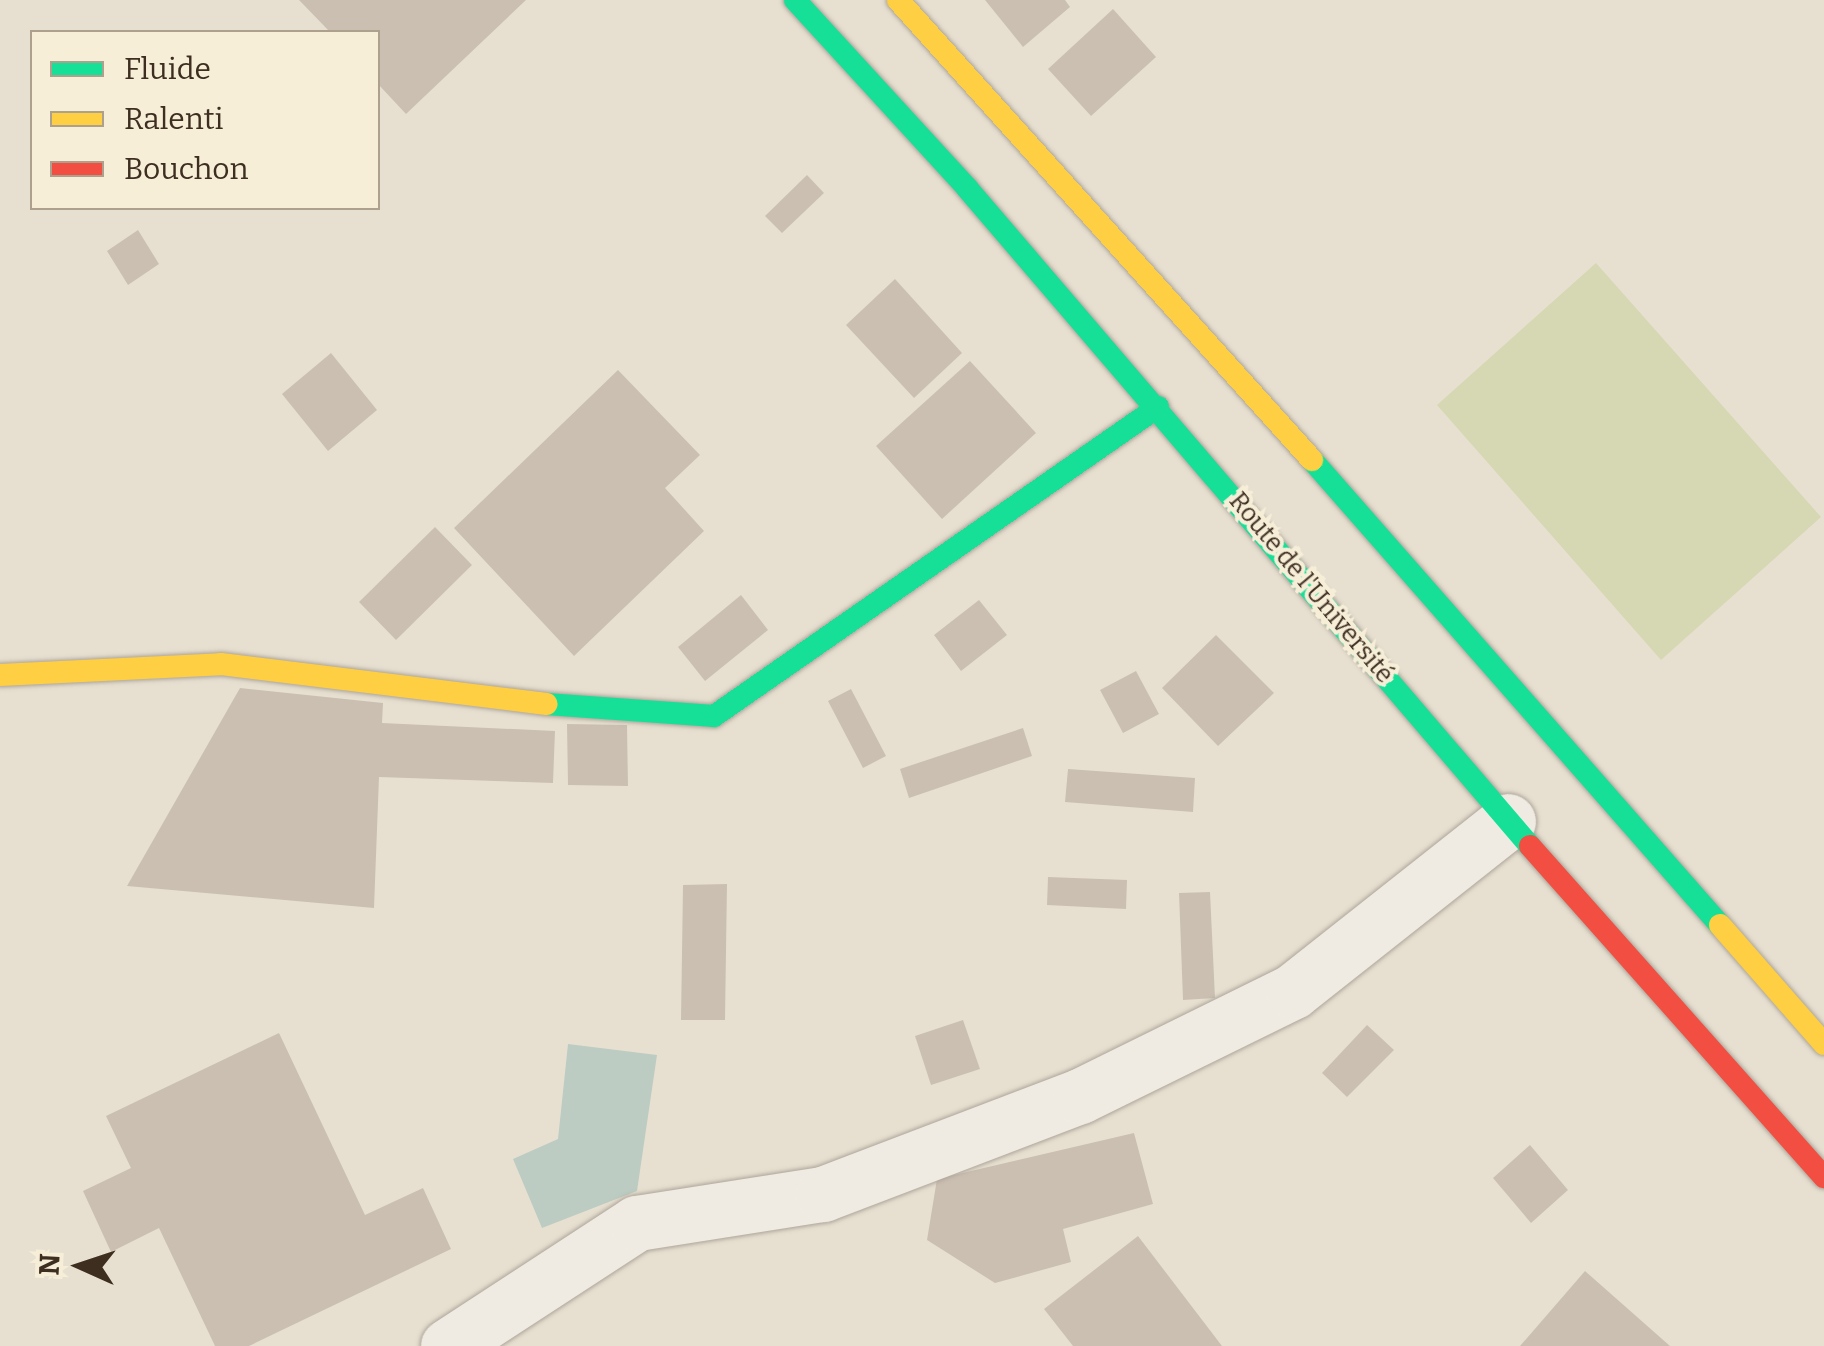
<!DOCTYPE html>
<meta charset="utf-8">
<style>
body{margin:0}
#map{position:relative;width:1824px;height:1346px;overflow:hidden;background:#e7e0d1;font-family:Bitter,serif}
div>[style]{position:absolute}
.green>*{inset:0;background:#d6d7b3}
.water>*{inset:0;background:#bcccc2}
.building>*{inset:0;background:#cbbfb2}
.roads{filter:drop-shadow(0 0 2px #ada599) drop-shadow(0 0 2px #ada599)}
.street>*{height:55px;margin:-27.5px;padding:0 27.5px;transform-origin:27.5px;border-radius:27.5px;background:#efebe3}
.fast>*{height:22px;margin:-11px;padding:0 11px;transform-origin:11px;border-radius:11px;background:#16e098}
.slow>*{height:22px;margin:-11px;padding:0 11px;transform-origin:11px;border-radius:11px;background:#ffcf43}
.jam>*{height:22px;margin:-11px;padding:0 11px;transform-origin:11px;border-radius:11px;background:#f24e42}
span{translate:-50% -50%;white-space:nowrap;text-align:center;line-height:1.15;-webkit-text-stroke:8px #f7eed8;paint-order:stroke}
.street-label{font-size:25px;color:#3d2e20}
.legend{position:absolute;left:30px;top:30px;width:350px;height:180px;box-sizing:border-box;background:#f7eed8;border:2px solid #ada18e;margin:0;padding:12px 18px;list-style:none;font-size:30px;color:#3d2e20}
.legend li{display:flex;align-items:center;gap:20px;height:50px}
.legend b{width:50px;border:2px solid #ada18e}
.north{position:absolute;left:30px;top:1216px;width:100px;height:100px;-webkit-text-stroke:8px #f7eed8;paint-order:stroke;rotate:273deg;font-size:28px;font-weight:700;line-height:40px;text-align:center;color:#3d2e20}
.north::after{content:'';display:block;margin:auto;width:35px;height:45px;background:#3d2e20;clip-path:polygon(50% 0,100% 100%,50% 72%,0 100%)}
</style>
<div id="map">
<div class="green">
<div style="clip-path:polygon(1596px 263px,1821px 517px,1661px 660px,1437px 405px)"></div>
</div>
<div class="water">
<div style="clip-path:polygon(568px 1044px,657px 1055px,637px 1191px,542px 1228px,513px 1159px,558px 1139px)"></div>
</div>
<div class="building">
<div style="clip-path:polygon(299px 0,526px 0,406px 114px,378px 84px,378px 32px,330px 32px)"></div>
<div style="clip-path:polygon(985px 0,1065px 0,1070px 7px,1023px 47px)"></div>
<div style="clip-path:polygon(1113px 9px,1156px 57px,1091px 116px,1048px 69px)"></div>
<div style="clip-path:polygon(807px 175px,824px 193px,782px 233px,765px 216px)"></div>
<div style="clip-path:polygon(138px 230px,159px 264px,128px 285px,107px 251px)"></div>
<div style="clip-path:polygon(895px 279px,962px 353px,914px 398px,846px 325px)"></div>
<div style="clip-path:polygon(331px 353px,377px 410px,328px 451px,282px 394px)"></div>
<div style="clip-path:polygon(970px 361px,1036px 433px,942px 519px,876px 446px)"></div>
<div style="clip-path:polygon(618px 370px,700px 455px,665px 488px,704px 531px,574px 656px,454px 528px)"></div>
<div style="clip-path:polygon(435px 527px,472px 565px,396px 640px,359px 602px)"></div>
<div style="clip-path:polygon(741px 595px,768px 630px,705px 681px,678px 647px)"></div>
<div style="clip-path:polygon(979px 600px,1007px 635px,961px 671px,934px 635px)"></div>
<div style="clip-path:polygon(1216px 635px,1274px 693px,1218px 746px,1162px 688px)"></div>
<div style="clip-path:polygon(1136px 671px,1159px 714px,1123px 733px,1100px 690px)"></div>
<div style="clip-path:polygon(240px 688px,383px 703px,382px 723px,555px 731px,553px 783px,379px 777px,374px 908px,127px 886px)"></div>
<div style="clip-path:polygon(851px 689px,886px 756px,863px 768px,828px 701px)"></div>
<div style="clip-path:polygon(567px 724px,627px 725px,628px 786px,568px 785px)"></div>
<div style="clip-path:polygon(1023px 728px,1032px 756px,909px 798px,900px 769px)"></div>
<div style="clip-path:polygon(1068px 769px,1195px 778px,1193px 812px,1065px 802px)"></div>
<div style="clip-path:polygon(1048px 877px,1127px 880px,1126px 909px,1047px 905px)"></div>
<div style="clip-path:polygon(727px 884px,725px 1020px,681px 1020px,683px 885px)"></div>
<div style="clip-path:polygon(1210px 892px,1215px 998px,1183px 1000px,1179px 893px)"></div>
<div style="clip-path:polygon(963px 1020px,980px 1069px,931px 1085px,915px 1036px)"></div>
<div style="clip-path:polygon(1367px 1025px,1394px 1050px,1347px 1097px,1322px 1073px)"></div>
<div style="clip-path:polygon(279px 1033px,365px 1215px,423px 1188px,451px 1249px,249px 1346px,215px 1346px,159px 1228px,111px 1252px,83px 1191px,131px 1168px,106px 1116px)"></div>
<div style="clip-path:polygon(1134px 1133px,1153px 1204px,1063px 1229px,1071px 1262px,995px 1283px,927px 1240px,937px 1179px)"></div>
<div style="clip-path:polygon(1530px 1145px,1568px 1190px,1531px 1223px,1493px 1178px)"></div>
<div style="clip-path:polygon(1138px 1236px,1222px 1346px,1073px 1346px,1044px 1309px)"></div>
<div style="clip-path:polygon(1585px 1271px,1670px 1346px,1520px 1346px)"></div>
</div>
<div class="roads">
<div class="street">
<div style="left:448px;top:1346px;width:225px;rotate:-33.1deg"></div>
<div style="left:637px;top:1223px;width:188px;rotate:-8.9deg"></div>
<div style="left:823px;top:1194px;width:275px;rotate:-20.9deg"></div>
<div style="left:1080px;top:1096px;width:237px;rotate:-26.2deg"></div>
<div style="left:1293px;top:991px;width:274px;rotate:-38.3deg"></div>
</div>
<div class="fast">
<div style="left:795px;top:0;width:255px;rotate:47.5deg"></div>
<div style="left:967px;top:188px;width:866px;rotate:49.45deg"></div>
<div style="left:1312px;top:460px;width:619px;rotate:48.74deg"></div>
<div style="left:547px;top:704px;width:167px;rotate:4.1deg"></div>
<div style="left:714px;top:716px;width:541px;rotate:-34.84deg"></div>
</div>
<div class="slow">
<div style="left:898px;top:0;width:619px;rotate:48.01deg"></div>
<div style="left:0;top:675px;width:221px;rotate:-2.8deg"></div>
<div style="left:221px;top:664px;width:328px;rotate:7deg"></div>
<div style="left:1720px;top:925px;width:158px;rotate:48.8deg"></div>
</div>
<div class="jam">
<div style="left:1530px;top:846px;width:443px;rotate:48.4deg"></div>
</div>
</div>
<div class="street-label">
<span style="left:1311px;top:588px;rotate:50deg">Route de l'Université</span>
</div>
<ul class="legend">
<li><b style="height:12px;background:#16e098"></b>Fluide</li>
<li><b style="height:12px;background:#ffcf43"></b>Ralenti</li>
<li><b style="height:12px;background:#f24e42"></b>Bouchon</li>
</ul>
<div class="north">N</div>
</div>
